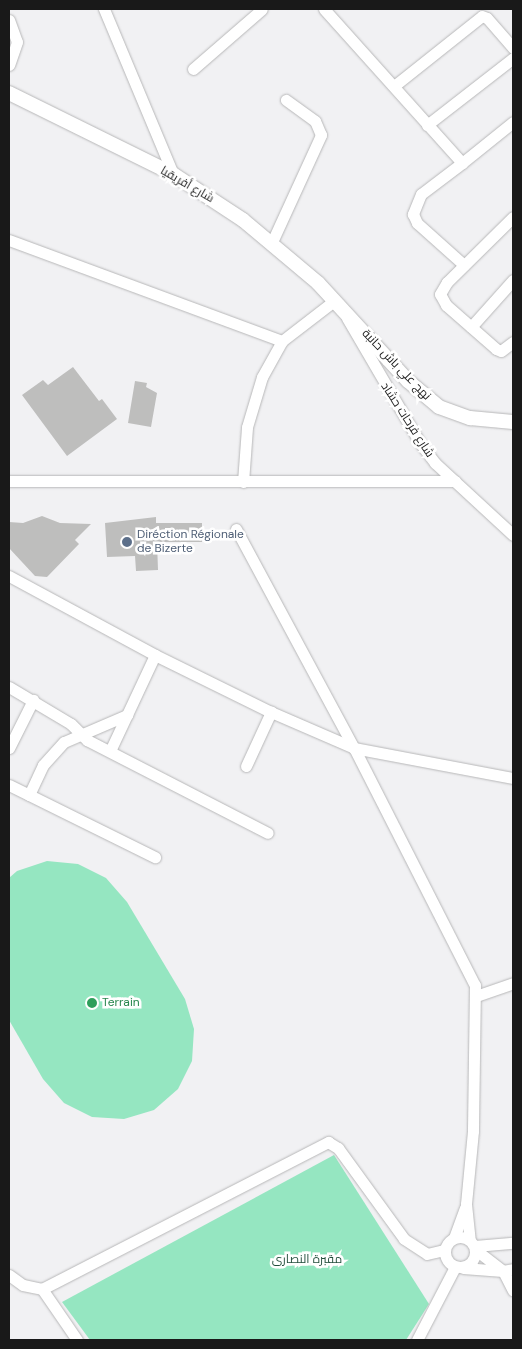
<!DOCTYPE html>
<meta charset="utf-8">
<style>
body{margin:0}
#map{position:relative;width:522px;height:1349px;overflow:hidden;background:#f1f1f3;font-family:"DM Sans",Cairo,sans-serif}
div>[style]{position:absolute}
.green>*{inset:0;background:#95e6c1}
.building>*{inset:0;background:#bebebd}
.roads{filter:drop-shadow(0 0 1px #b7b7b8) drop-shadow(0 0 1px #b7b7b8)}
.minor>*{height:11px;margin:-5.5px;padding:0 5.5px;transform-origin:5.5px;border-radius:5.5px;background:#fff}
.minor>.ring{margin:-5.5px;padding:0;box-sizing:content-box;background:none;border:11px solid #fff;border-radius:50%}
.tertiary>*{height:14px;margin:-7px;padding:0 7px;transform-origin:7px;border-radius:7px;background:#fff}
.dots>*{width:14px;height:14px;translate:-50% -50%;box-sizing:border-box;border:2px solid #fff;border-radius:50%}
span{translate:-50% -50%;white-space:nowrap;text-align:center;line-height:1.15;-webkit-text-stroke:5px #fff;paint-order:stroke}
.street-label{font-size:12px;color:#191919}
.service-label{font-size:12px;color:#4e5e75}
.left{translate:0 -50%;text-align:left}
.leisure-label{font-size:12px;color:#27864d}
.park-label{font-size:12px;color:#234e3c}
.frame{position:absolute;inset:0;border:10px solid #191919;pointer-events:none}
</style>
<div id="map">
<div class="green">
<div style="clip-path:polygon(47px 861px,78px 864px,106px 878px,127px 902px,185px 999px,194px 1029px,192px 1061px,178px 1089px,154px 1110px,124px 1119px,92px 1117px,64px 1103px,43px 1079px,9px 1020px,9px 878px,17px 871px)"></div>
<div style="clip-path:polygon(334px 1155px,429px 1304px,406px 1340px,90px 1340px,62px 1302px)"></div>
</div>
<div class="building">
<div style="clip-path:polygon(73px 367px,99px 401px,102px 399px,117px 419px,67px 456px,22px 395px,43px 380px,48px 385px)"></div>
<div style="clip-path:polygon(135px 381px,147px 383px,146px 387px,157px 393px,151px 427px,128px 423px)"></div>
<div style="clip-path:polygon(42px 516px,60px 523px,91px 524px,75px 540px,79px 544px,47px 577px,35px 576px,9px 548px,9px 522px,23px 523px)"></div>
<div style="clip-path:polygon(156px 517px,156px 523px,202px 523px,202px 542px,157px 542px,158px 570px,136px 571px,135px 556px,107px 557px,105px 523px)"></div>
</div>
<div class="roads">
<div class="minor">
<div style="left:104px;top:9px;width:179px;rotate:67.3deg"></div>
<div style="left:324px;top:9px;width:207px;rotate:48.1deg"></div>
<div style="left:462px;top:163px;width:65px;rotate:-38.8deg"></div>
<div style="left:9px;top:20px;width:23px;rotate:70deg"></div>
<div style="left:17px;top:42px;width:24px;rotate:109deg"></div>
<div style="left:193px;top:69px;width:91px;rotate:-41deg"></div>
<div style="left:394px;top:86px;width:112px;rotate:-38.5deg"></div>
<div style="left:482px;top:16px;width:5px;rotate:22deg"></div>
<div style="left:487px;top:18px;width:40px;rotate:49deg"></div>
<div style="left:427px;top:125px;width:109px;rotate:-37.9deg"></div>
<div style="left:462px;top:163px;width:51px;rotate:142.9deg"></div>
<div style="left:421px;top:194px;width:22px;rotate:112deg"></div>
<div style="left:413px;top:214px;width:10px;rotate:66deg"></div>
<div style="left:417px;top:223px;width:63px;rotate:41.8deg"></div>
<div style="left:513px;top:217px;width:93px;rotate:135.4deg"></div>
<div style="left:447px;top:282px;width:14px;rotate:120deg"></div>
<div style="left:440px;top:294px;width:13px;rotate:61deg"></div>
<div style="left:446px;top:305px;width:67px;rotate:41.3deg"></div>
<div style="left:496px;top:349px;width:5px;rotate:22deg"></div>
<div style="left:501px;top:351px;width:15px;rotate:-37deg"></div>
<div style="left:9px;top:240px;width:291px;rotate:20.3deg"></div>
<div style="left:272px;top:242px;width:118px;rotate:-65.4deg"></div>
<div style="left:321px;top:135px;width:15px;rotate:-113deg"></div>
<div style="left:315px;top:121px;width:36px;rotate:-144deg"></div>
<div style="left:347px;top:318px;width:145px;rotate:59.7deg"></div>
<div style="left:420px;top:443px;width:25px;rotate:53deg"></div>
<div style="left:435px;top:463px;width:106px;rotate:42.7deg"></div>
<div style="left:471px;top:327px;width:63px;rotate:-48.2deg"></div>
<div style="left:9px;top:481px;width:446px"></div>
<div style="left:243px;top:482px;width:55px;rotate:-85.8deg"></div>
<div style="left:247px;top:427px;width:52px;rotate:-73.3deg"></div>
<div style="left:262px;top:377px;width:41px;rotate:-60.9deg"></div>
<div style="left:282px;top:341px;width:67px;rotate:-37.7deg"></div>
<div style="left:236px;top:529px;width:249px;rotate:61.7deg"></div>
<div style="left:354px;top:748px;width:266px;rotate:63deg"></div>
<div style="left:475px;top:985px;width:146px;rotate:90.8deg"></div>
<div style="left:473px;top:1131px;width:73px;rotate:95.5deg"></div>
<div style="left:466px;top:1204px;width:36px;rotate:84deg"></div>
<div style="left:9px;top:576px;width:166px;rotate:28.4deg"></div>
<div style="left:155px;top:655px;width:129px;rotate:26.2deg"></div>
<div style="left:271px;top:712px;width:90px;rotate:23.4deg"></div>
<div style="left:354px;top:748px;width:162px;rotate:10.7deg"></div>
<div style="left:9px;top:687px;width:72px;rotate:30.8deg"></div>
<div style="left:71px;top:724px;width:23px;rotate:45deg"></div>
<div style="left:87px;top:740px;width:203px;rotate:27.2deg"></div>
<div style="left:9px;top:748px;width:54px;rotate:-63.4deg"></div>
<div style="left:110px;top:751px;width:106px;rotate:-64.9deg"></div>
<div style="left:246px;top:766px;width:60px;rotate:-65.2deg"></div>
<div style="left:9px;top:785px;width:163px;rotate:26.3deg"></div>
<div style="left:29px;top:795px;width:33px;rotate:-65deg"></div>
<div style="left:43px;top:765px;width:31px;rotate:-48deg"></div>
<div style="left:64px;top:742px;width:69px;rotate:-23.2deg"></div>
<div style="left:476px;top:996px;width:39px;rotate:-19deg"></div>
<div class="ring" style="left:445px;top:1237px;width:19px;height:19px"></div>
<div style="left:454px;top:1238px;width:32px;rotate:-70deg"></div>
<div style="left:475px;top:1246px;width:38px;rotate:-5deg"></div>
<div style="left:476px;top:1250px;width:34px;rotate:38deg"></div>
<div style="left:503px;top:1271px;width:22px;rotate:63deg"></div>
<div style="left:463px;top:1268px;width:40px;rotate:4.3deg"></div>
<div style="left:503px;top:1271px;width:10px;rotate:-11deg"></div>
<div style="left:9px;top:1275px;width:17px;rotate:36deg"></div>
<div style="left:23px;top:1285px;width:19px;rotate:12deg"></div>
<div style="left:42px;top:1289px;width:322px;rotate:-27.2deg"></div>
<div style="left:328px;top:1142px;width:12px;rotate:31deg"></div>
<div style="left:338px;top:1148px;width:112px;rotate:54deg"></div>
<div style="left:404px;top:1239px;width:27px;rotate:33deg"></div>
<div style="left:427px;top:1254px;width:18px;rotate:-13deg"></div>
<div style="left:42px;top:1289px;width:62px;rotate:55.5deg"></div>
<div style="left:417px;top:1340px;width:82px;rotate:-62.5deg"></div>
</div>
<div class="tertiary">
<div style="left:9px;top:93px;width:183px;rotate:26.3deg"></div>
<div style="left:173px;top:174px;width:84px;rotate:33.3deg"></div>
<div style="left:243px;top:220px;width:98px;rotate:40deg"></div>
<div style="left:318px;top:283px;width:133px;rotate:47.4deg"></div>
<div style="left:408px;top:381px;width:40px;rotate:40deg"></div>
<div style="left:439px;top:407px;width:33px;rotate:20deg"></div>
<div style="left:470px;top:418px;width:43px;rotate:5.3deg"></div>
</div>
</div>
<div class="dots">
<div style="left:127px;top:542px;background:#5c6f8a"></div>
<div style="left:92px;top:1003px;background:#2e9e5b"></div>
</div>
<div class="street-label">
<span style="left:187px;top:185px;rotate:30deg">شارع أفريقيا</span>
<span style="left:396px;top:365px;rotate:46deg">نهج علي باش حانبة</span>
<span style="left:407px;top:420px;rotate:57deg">شارع فرحات حشاد</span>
</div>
<div class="service-label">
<span class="left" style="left:137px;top:542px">Diréction Régionale<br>de Bizerte</span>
</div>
<div class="leisure-label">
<span class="left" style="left:102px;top:1003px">Terrain</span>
</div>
<div class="park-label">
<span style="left:307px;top:1260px">مقبرة النصارى</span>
</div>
<div class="frame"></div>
</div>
